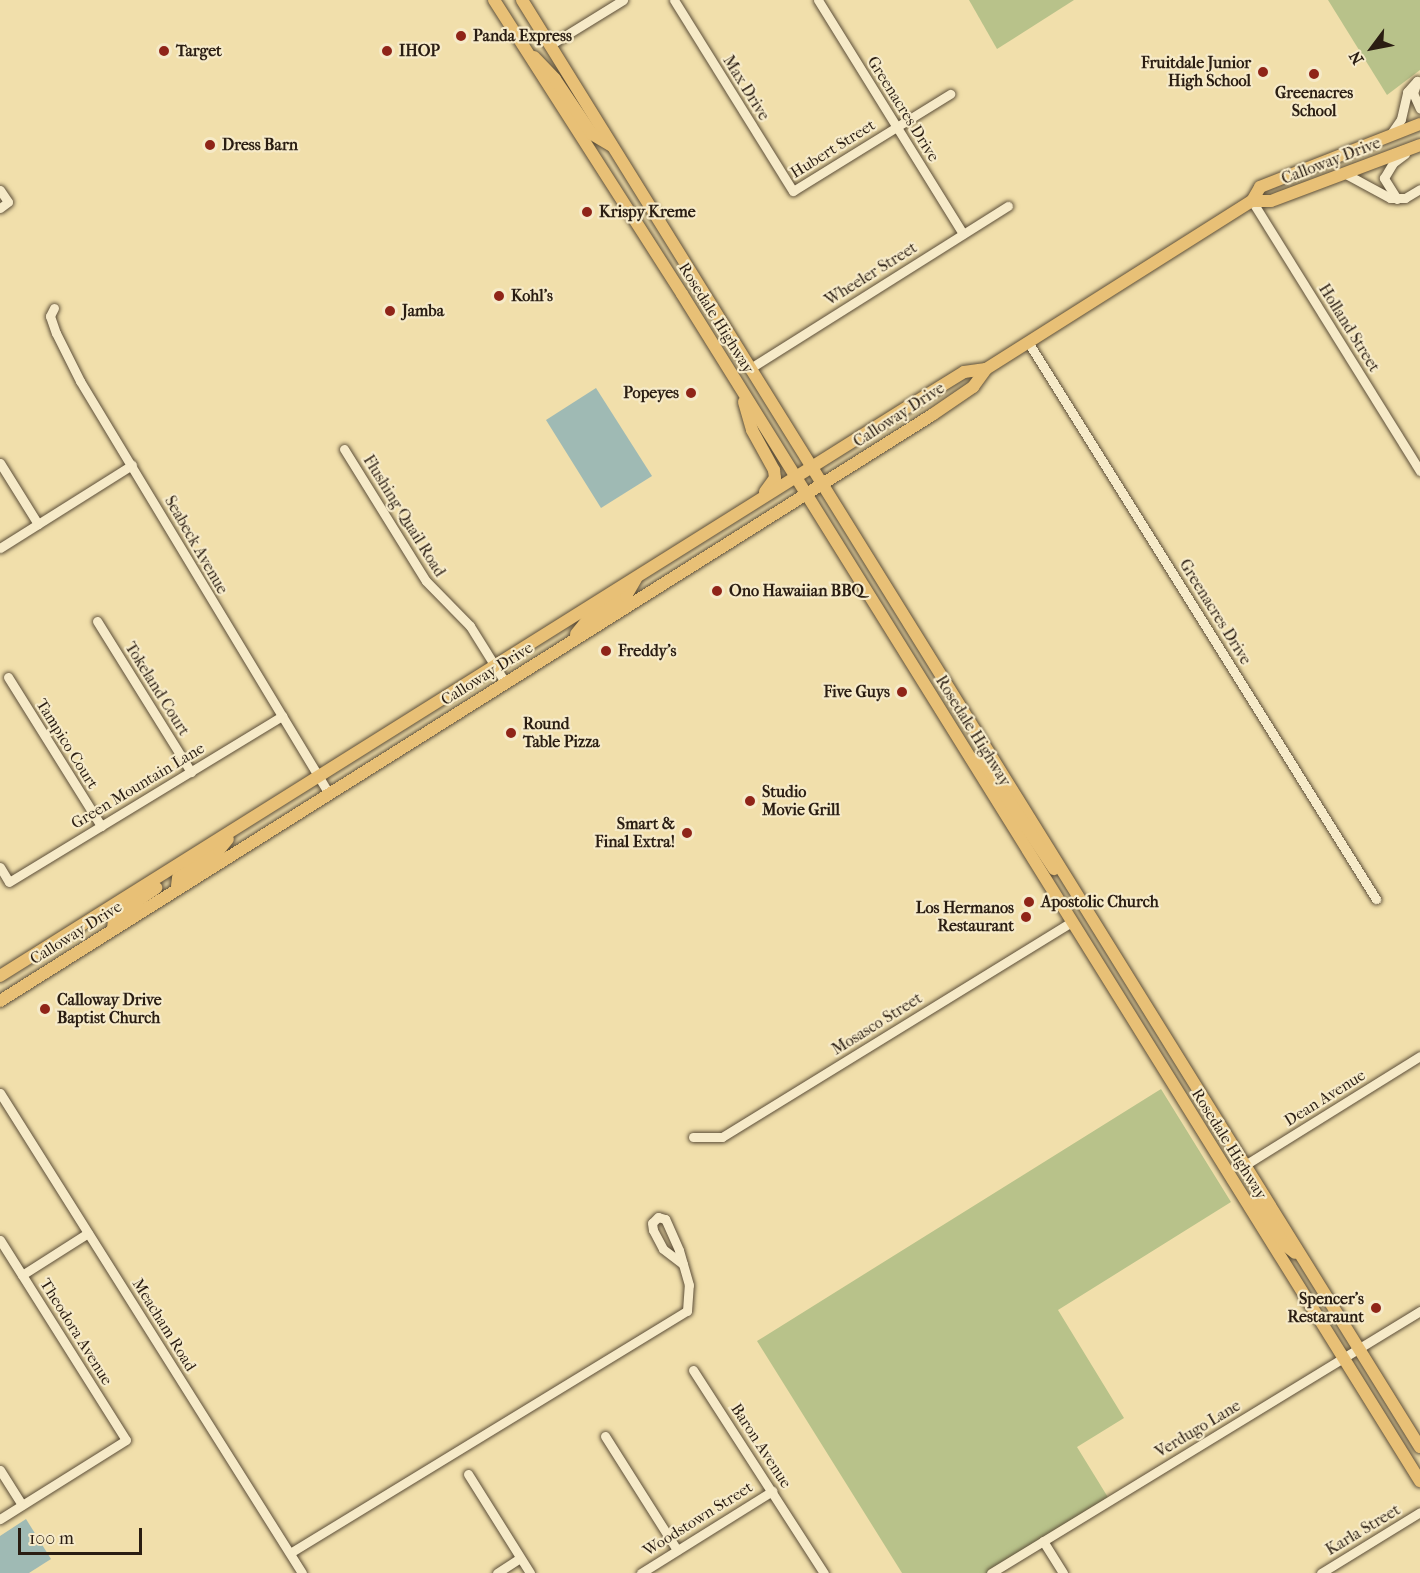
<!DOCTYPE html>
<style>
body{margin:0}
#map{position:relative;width:1420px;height:1573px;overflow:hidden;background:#f1dfab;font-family:"IM FELL French Canon",serif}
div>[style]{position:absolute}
.green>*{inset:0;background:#b8c28a}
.water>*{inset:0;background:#9fbab4}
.roads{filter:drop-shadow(0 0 2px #5c4e38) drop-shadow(0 0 2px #5c4e38)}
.minor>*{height:9px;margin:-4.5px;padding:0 4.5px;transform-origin:4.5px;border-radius:4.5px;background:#f6eac8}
.major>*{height:12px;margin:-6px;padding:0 6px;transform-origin:6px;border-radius:6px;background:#e8c076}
.dots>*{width:16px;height:16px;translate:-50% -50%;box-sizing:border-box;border:3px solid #f6eac8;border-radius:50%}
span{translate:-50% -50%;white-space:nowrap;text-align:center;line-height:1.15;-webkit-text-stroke:4.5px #f6eac8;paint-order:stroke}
.poi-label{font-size:16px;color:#2a1d12;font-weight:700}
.left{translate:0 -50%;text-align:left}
.right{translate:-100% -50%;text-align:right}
.street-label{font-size:16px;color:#2a1d12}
.north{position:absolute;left:1342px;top:18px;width:60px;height:60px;-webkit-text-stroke:4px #f6eac8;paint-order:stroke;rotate:238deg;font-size:16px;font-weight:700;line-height:24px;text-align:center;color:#2a1d12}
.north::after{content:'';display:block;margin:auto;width:21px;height:27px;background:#2a1d12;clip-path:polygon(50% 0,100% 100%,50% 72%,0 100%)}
.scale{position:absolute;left:18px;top:1528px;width:124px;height:27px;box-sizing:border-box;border:3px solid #2a1d12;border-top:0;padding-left:8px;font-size:18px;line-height:21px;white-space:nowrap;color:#2a1d12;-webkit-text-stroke:4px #f6eac8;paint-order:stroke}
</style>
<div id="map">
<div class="green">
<div style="clip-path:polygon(969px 0,1074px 0,997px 49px)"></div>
<div style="clip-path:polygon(1328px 0,1420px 0,1420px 70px,1387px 95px)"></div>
<div style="clip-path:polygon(1161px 1089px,1231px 1202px,1058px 1310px,1124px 1418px,1077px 1447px,1109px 1499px,990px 1573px,902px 1573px,757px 1341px)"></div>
</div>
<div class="water">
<div style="clip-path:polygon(596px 388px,652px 476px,601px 508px,546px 420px)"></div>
<div style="clip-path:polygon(26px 1519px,51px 1559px,29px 1573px,0 1573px,0 1536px)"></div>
</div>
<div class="roads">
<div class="minor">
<div style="left:674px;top:0;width:225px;rotate:58.1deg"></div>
<div style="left:793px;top:191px;width:185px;rotate:-31.7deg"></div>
<div style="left:818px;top:0;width:275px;rotate:58.2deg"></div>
<div style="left:550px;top:45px;width:86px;rotate:-31.7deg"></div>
<div style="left:1390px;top:135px;width:19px;rotate:-55deg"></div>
<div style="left:1401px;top:119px;width:28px;rotate:-77deg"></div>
<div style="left:1407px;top:92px;width:15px;rotate:-48deg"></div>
<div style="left:1417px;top:81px;width:13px;rotate:108deg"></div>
<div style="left:1413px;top:93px;width:17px;rotate:66deg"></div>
<div style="left:1344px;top:173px;width:52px;rotate:28.5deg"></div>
<div style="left:1390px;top:198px;width:15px"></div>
<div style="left:1405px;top:198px;width:17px;rotate:-31deg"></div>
<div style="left:0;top:190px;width:14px;rotate:56deg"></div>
<div style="left:8px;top:202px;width:10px;rotate:143deg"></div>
<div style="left:1397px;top:199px;width:25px;rotate:-122deg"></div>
<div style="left:1384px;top:178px;width:17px;rotate:-59deg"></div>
<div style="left:1393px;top:163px;width:15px;rotate:-37deg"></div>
<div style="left:1252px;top:201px;width:318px;rotate:58.1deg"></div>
<div style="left:54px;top:308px;width:9px;rotate:117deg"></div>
<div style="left:50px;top:316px;width:18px;rotate:71deg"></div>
<div style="left:56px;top:333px;width:54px;rotate:63.4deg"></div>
<div style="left:80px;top:381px;width:481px;rotate:58.9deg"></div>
<div style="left:1028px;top:342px;width:657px;rotate:58deg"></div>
<div style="left:749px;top:369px;width:306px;rotate:-32.2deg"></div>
<div style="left:344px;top:449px;width:155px;rotate:58.2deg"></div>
<div style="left:426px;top:581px;width:63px;rotate:45.6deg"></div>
<div style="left:470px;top:626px;width:66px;rotate:58deg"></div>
<div style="left:0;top:463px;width:72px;rotate:58.1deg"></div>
<div style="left:0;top:548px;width:156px;rotate:-32.2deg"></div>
<div style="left:97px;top:621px;width:178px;rotate:58.1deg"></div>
<div style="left:8px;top:677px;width:176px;rotate:58deg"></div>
<div style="left:0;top:867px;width:17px;rotate:59deg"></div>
<div style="left:9px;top:882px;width:320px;rotate:-31.3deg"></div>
<div style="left:0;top:1093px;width:567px;rotate:57.82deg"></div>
<div style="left:693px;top:1137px;width:29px"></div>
<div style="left:722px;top:1137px;width:411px;rotate:-31.6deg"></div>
<div style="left:1245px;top:1165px;width:206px;rotate:-31.9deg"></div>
<div style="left:0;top:1240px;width:236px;rotate:57.8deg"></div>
<div style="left:126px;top:1440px;width:149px;rotate:147.9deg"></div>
<div style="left:22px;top:1275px;width:78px;rotate:-32.5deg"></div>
<div style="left:693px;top:1370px;width:242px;rotate:57.2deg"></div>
<div style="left:605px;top:1436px;width:135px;rotate:57.7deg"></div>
<div style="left:0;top:1470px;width:41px;rotate:57.8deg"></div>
<div style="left:468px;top:1474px;width:117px;rotate:57.9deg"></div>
<div style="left:1043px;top:1541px;width:38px;rotate:58deg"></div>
<div style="left:290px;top:1553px;width:465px;rotate:-31.4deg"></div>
<div style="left:687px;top:1311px;width:26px;rotate:-86deg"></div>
<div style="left:689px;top:1285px;width:36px;rotate:-106deg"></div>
<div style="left:679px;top:1250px;width:34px;rotate:-114deg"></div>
<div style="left:665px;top:1219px;width:7px;rotate:-164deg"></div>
<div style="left:658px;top:1217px;width:8px;rotate:135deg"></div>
<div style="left:652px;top:1223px;width:7px;rotate:82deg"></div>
<div style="left:653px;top:1230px;width:21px;rotate:62deg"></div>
<div style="left:663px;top:1249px;width:25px;rotate:37deg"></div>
<div style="left:497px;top:1573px;width:27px;rotate:-33deg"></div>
<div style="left:641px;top:1573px;width:155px;rotate:-32deg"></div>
<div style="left:991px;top:1573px;width:503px;rotate:-31.41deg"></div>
<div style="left:1321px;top:1573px;width:116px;rotate:-31.6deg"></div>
</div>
<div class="major">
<div style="left:494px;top:0;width:349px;rotate:57.4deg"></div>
<div style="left:682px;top:294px;width:1398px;rotate:58.13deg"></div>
<div style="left:522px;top:0;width:1703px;rotate:58.18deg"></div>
<div style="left:534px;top:57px;width:30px;rotate:46deg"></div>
<div style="left:555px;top:79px;width:66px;rotate:56.1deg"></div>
<div style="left:592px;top:134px;width:23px;rotate:31deg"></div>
<div style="left:1252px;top:201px;width:19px"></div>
<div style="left:1271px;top:201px;width:159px;rotate:-20.6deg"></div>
<div style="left:744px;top:402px;width:29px;rotate:74deg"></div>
<div style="left:752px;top:430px;width:46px;rotate:61.2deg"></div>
<div style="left:774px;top:470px;width:8px;rotate:83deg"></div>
<div style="left:775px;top:478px;width:17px;rotate:126deg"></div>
<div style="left:576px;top:634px;width:21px;rotate:-51deg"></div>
<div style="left:589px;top:618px;width:43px;rotate:-30.7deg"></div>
<div style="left:626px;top:596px;width:20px;rotate:-60deg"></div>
<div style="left:971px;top:758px;width:16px;rotate:27deg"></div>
<div style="left:985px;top:765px;width:125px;rotate:56.4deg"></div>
<div style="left:177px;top:886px;width:8px;rotate:-83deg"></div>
<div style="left:178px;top:878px;width:50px;rotate:-34.3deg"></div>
<div style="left:219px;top:850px;width:14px;rotate:-51deg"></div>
<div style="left:113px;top:929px;width:10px;rotate:-84deg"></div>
<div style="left:114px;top:919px;width:11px;rotate:-41deg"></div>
<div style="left:122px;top:912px;width:42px;rotate:-35.2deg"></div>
<div style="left:0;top:976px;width:1082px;rotate:-32.09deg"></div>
<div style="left:917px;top:401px;width:55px;rotate:-31.7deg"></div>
<div style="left:964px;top:372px;width:22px;rotate:-8deg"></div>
<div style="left:0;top:1001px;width:1101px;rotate:-32.16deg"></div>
<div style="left:932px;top:415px;width:50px;rotate:-34.3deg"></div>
<div style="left:973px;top:387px;width:22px;rotate:-54deg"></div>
<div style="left:986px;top:369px;width:315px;rotate:-32.3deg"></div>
<div style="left:1252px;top:201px;width:16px;rotate:-60deg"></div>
<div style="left:1260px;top:187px;width:172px;rotate:-21.5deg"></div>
<div style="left:1249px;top:1205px;width:10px"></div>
<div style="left:1259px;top:1205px;width:46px;rotate:57.3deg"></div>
<div style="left:1284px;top:1244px;width:14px;rotate:39deg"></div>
</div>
</div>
<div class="dots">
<div style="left:461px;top:36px;background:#8f2418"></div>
<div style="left:164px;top:51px;background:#8f2418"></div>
<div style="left:387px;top:51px;background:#8f2418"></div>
<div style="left:1263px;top:72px;background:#8f2418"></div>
<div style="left:1314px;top:74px;background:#8f2418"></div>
<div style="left:210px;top:145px;background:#8f2418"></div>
<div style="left:587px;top:212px;background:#8f2418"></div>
<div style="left:499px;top:296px;background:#8f2418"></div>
<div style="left:390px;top:311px;background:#8f2418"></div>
<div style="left:691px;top:393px;background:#8f2418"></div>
<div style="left:717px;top:591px;background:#8f2418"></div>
<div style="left:606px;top:651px;background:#8f2418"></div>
<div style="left:902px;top:692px;background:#8f2418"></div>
<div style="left:511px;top:733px;background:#8f2418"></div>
<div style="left:750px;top:801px;background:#8f2418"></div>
<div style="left:687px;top:833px;background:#8f2418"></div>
<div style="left:1029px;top:902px;background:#8f2418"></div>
<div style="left:1026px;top:917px;background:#8f2418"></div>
<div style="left:45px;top:1009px;background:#8f2418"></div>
<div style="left:1376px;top:1308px;background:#8f2418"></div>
</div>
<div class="poi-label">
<span class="left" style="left:473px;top:36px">Panda Express</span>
<span class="left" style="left:176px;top:51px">Target</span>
<span class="left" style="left:399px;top:51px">IHOP</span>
<span class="right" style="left:1251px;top:72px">Fruitdale Junior<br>High School</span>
<span style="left:1314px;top:102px">Greenacres<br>School</span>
<span class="left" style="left:222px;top:145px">Dress Barn</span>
<span class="left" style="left:599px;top:212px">Krispy Kreme</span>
<span class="left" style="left:511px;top:296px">Kohl's</span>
<span class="left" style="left:402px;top:311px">Jamba</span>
<span class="right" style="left:679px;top:393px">Popeyes</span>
<span class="left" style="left:729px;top:591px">Ono Hawaiian BBQ</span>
<span class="left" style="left:618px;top:651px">Freddy's</span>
<span class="right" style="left:890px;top:692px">Five Guys</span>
<span class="left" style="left:523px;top:733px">Round<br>Table Pizza</span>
<span class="left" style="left:762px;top:801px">Studio<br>Movie Grill</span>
<span class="right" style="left:675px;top:833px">Smart &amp;<br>Final Extra!</span>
<span class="left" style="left:1041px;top:902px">Apostolic Church</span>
<span class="right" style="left:1014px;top:917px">Los Hermanos<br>Restaurant</span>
<span class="left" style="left:57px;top:1009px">Calloway Drive<br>Baptist Church</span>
<span class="right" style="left:1364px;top:1308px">Spencer's<br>Restaraunt</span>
</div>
<div class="street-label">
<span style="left:746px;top:88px;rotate:58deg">Max Drive</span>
<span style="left:903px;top:109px;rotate:58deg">Greenacres Drive</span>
<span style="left:833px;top:149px;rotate:-32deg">Hubert Street</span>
<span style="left:1331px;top:161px;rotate:-21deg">Calloway Drive</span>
<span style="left:871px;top:274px;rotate:-32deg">Wheeler Street</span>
<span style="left:716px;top:318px;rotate:58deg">Rosedale Highway</span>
<span style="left:1349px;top:328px;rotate:58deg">Holland Street</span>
<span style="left:899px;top:415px;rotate:-33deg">Calloway Drive</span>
<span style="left:404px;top:516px;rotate:58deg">Flushing Quail Road</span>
<span style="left:196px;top:545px;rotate:60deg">Seabeck Avenue</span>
<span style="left:1215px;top:612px;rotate:58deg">Greenacres Drive</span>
<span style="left:487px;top:674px;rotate:-32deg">Calloway Drive</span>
<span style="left:157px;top:689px;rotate:58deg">Tokeland Court</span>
<span style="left:973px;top:731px;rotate:58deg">Rosedale Highway</span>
<span style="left:67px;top:744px;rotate:58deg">Tampico Court</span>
<span style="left:138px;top:786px;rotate:-31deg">Green Mountain Lane</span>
<span style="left:76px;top:933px;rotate:-32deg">Calloway Drive</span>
<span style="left:877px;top:1024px;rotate:-32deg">Mosasco Street</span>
<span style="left:1325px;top:1098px;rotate:-32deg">Dean Avenue</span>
<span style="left:1229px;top:1144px;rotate:58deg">Rosedale Highway</span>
<span style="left:164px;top:1325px;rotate:58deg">Meacham Road</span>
<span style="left:76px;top:1332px;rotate:58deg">Theodora Avenue</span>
<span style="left:1198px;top:1429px;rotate:-31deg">Verdugo Lane</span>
<span style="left:761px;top:1446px;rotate:57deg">Baron Avenue</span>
<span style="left:698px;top:1519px;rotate:-32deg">Woodstown Street</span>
<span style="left:1363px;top:1530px;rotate:-31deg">Karla Street</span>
</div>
<div class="north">N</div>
<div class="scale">100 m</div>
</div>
